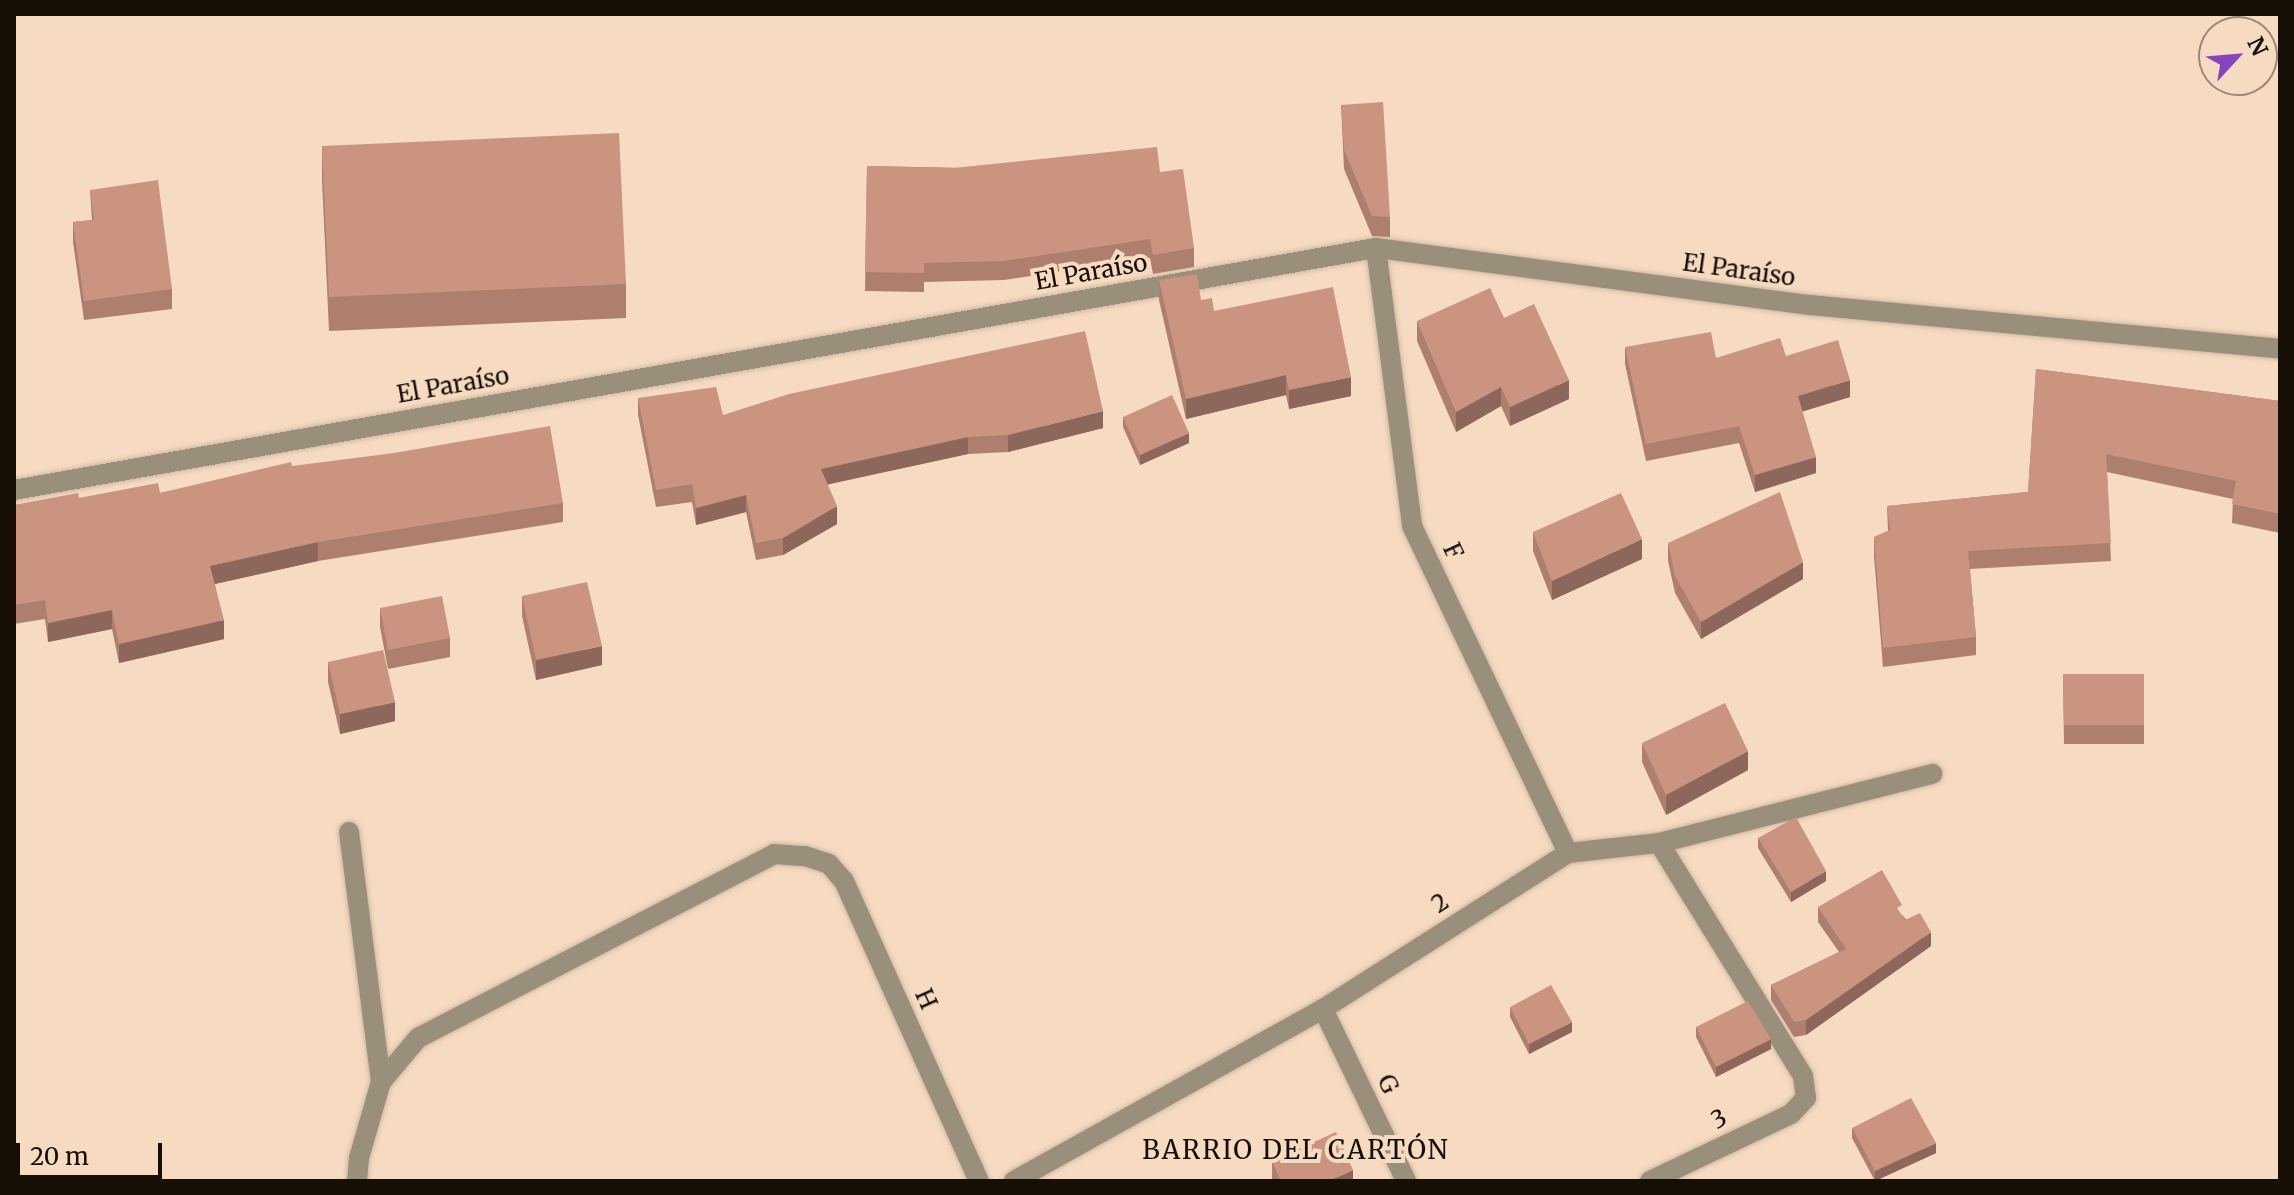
<!DOCTYPE html>
<meta charset="utf-8">
<style>
body{margin:0}
#map{position:relative;width:2294px;height:1195px;overflow:hidden;background:#f6dac1;font-family:Merriweather,serif}
div>[style]{position:absolute}
.roads{filter:drop-shadow(0 0 2px #d2b9a3) drop-shadow(0 0 2px #d2b9a3)}
.minor>*{height:20px;margin:-10px;padding:0 10px;transform-origin:10px;border-radius:10px;background:#998f7a}
.wall>*{inset:0;background:#ae7f6f}
.shaded-wall>*{inset:0;background:#8d685a}
.building>*{inset:0;background:#ca9481}
span{translate:-50% -50%;white-space:nowrap;text-align:center;line-height:1.15;-webkit-text-stroke:8px #f6dac1;paint-order:stroke}
.street-label{font-size:24px;color:#170e06}
.neighbourhood-label{font-size:26px;color:#170e06;letter-spacing:2px}
.frame{position:absolute;inset:0;border:16px solid #170e06;pointer-events:none}
.north{position:absolute;left:2198px;top:16px;width:80px;height:80px;box-sizing:border-box;background:#f6dac1;border:2px solid #9d8876;border-radius:50%;rotate:64deg;font-size:22px;font-weight:700;line-height:32px;text-align:center;color:#170e06}
.north::after{content:'';display:block;margin:auto;width:28px;height:36px;background:#8546bb;clip-path:polygon(50% 0,100% 100%,50% 72%,0 100%)}
.scale{position:absolute;left:16px;top:1143px;width:146px;height:36px;box-sizing:border-box;border:4px solid #170e06;border-top:0;padding-left:10px;font-size:24px;line-height:28px;white-space:nowrap;color:#170e06;-webkit-text-stroke:6px #f6dac1;paint-order:stroke}
</style>
<div id="map">
<div class="roads">
<div class="minor">
<div style="left:1376px;top:248px;width:280px;rotate:82.6deg"></div>
<div style="left:1412px;top:526px;width:362px;rotate:64.5deg"></div>
<div style="left:14px;top:490px;width:1383px;rotate:-10.08deg"></div>
<div style="left:1376px;top:248px;width:437px;rotate:7.5deg"></div>
<div style="left:1809px;top:305px;width:473px;rotate:5.3deg"></div>
<div style="left:349px;top:832px;width:252px;rotate:82.7deg"></div>
<div style="left:1323px;top:1009px;width:191px;rotate:64.2deg"></div>
<div style="left:357px;top:1181px;width:23px;rotate:-85deg"></div>
<div style="left:359px;top:1158px;width:79px;rotate:-73.9deg"></div>
<div style="left:381px;top:1082px;width:57px;rotate:-49.9deg"></div>
<div style="left:418px;top:1038px;width:401px;rotate:-27.3deg"></div>
<div style="left:774px;top:854px;width:31px;rotate:4deg"></div>
<div style="left:805px;top:856px;width:25px;rotate:18deg"></div>
<div style="left:829px;top:864px;width:23px;rotate:49deg"></div>
<div style="left:844px;top:881px;width:329px;rotate:65.8deg"></div>
<div style="left:1014px;top:1181px;width:354px;rotate:-29.1deg"></div>
<div style="left:1323px;top:1009px;width:290px;rotate:-32.5deg"></div>
<div style="left:1568px;top:853px;width:92px;rotate:-6.3deg"></div>
<div style="left:1659px;top:843px;width:282px;rotate:-14.2deg"></div>
<div style="left:1650px;top:1181px;width:156px;rotate:-25.4deg"></div>
<div style="left:1791px;top:1114px;width:22px;rotate:-47deg"></div>
<div style="left:1806px;top:1098px;width:22px;rotate:-98deg"></div>
<div style="left:1803px;top:1076px;width:274px;rotate:-121.7deg"></div>
</div>
</div>
<div class="wall">
<div style="clip-path:polygon(1341px 105px,1390px 217px,1390px 237px,1372px 236px,1344px 169px)"></div>
<div style="clip-path:polygon(322px 146px,626px 284px,626px 318px,329px 331px,322px 180px)"></div>
<div style="clip-path:polygon(867px 166px,1160px 172px,1194px 248px,1194px 267px,1153px 274px,1150px 258px,1004px 280px,924px 282px,924px 292px,865px 291px)"></div>
<div style="clip-path:polygon(90px 190px,172px 289px,172px 309px,84px 320px,73px 242px,73px 222px,92px 220px)"></div>
<div style="clip-path:polygon(1159px 280px,1201px 300px,1214px 311px,1351px 396px,1289px 409px,1286px 395px,1186px 419px,1159px 300px)"></div>
<div style="clip-path:polygon(1504px 318px,1569px 399px,1510px 426px,1501px 406px,1456px 432px,1417px 341px,1417px 321px)"></div>
<div style="clip-path:polygon(1625px 347px,1716px 358px,1786px 356px,1850px 397px,1802px 411px,1816px 473px,1755px 492px,1739px 443px,1646px 461px,1625px 364px)"></div>
<div style="clip-path:polygon(2036px 369px,2280px 401px,2280px 533px,2232px 523px,2233px 499px,2107px 472px,2111px 561px,1970px 569px,1976px 637px,1976px 655px,1883px 667px,1874px 556px,1874px 537px,1888px 531px,1887px 506px,2028px 492px)"></div>
<div style="clip-path:polygon(638px 398px,723px 415px,1103px 428px,1008px 452px,968px 454px,827px 484px,837px 524px,783px 555px,756px 560px,746px 512px,696px 525px,692px 502px,656px 507px,638px 415px)"></div>
<div style="clip-path:polygon(1123px 417px,1189px 443px,1140px 465px,1123px 427px)"></div>
<div style="clip-path:polygon(292px 466px,563px 503px,563px 522px,318px 561px,215px 584px,224px 639px,119px 663px,112px 629px,48px 642px,45px 619px,14px 624px,14px 505px,79px 498px,160px 493px)"></div>
<div style="clip-path:polygon(1533px 532px,1642px 559px,1552px 600px,1533px 551px)"></div>
<div style="clip-path:polygon(1668px 543px,1803px 579px,1701px 639px,1675px 593px,1668px 561px)"></div>
<div style="clip-path:polygon(522px 596px,602px 665px,536px 680px,522px 616px)"></div>
<div style="clip-path:polygon(380px 608px,450px 638px,450px 657px,388px 669px,380px 627px)"></div>
<div style="clip-path:polygon(328px 662px,395px 721px,340px 734px,328px 682px)"></div>
<div style="clip-path:polygon(2063px 674px,2144px 674px,2144px 744px,2064px 744px)"></div>
<div style="clip-path:polygon(1642px 743px,1748px 770px,1666px 815px,1642px 762px)"></div>
<div style="clip-path:polygon(1758px 838px,1826px 881px,1791px 902px,1758px 848px)"></div>
<div style="clip-path:polygon(1818px 907px,1902px 915px,1931px 946px,1806px 1035px,1794px 1037px,1771px 1000px,1771px 985px,1839px 952px,1818px 922px)"></div>
<div style="clip-path:polygon(1510px 1007px,1572px 1032px,1529px 1054px,1510px 1017px)"></div>
<div style="clip-path:polygon(1696px 1027px,1771px 1049px,1716px 1077px,1696px 1037px)"></div>
<div style="clip-path:polygon(1852px 1128px,1936px 1153px,1875px 1181px,1852px 1138px)"></div>
<div style="clip-path:polygon(1272px 1161px,1353px 1181px,1272px 1181px)"></div>
</div>
<div class="shaded-wall">
<div style="clip-path:polygon(1286px 375px,1286px 395px,1186px 419px,1186px 399px)"></div>
<div style="clip-path:polygon(1351px 377px,1351px 396px,1289px 409px,1289px 390px)"></div>
<div style="clip-path:polygon(1569px 380px,1569px 399px,1510px 426px,1510px 407px)"></div>
<div style="clip-path:polygon(1850px 380px,1850px 397px,1798px 413px,1798px 396px)"></div>
<div style="clip-path:polygon(1501px 387px,1501px 406px,1456px 432px,1456px 412px)"></div>
<div style="clip-path:polygon(1103px 411px,1103px 428px,1008px 452px,1008px 435px)"></div>
<div style="clip-path:polygon(1189px 433px,1189px 443px,1140px 465px,1140px 455px)"></div>
<div style="clip-path:polygon(968px 437px,968px 454px,821px 486px,821px 469px)"></div>
<div style="clip-path:polygon(1816px 457px,1816px 473px,1755px 492px,1755px 475px)"></div>
<div style="clip-path:polygon(746px 495px,746px 512px,696px 525px,696px 508px)"></div>
<div style="clip-path:polygon(837px 506px,837px 524px,783px 555px,783px 538px)"></div>
<div style="clip-path:polygon(1642px 539px,1642px 559px,1552px 600px,1552px 581px)"></div>
<div style="clip-path:polygon(318px 542px,318px 561px,210px 585px,210px 566px)"></div>
<div style="clip-path:polygon(1803px 562px,1803px 579px,1701px 639px,1701px 622px)"></div>
<div style="clip-path:polygon(112px 610px,112px 629px,48px 642px,48px 623px)"></div>
<div style="clip-path:polygon(224px 620px,224px 639px,119px 663px,119px 644px)"></div>
<div style="clip-path:polygon(602px 646px,602px 665px,536px 680px,536px 660px)"></div>
<div style="clip-path:polygon(395px 702px,395px 721px,340px 734px,340px 714px)"></div>
<div style="clip-path:polygon(1748px 751px,1748px 770px,1666px 815px,1666px 795px)"></div>
<div style="clip-path:polygon(1826px 871px,1826px 881px,1791px 902px,1791px 892px)"></div>
<div style="clip-path:polygon(1931px 932px,1931px 946px,1806px 1035px,1806px 1020px)"></div>
<div style="clip-path:polygon(1572px 1022px,1572px 1032px,1529px 1054px,1529px 1044px)"></div>
<div style="clip-path:polygon(1771px 1039px,1771px 1049px,1716px 1077px,1716px 1067px)"></div>
<div style="clip-path:polygon(1936px 1143px,1936px 1153px,1875px 1181px,1875px 1171px)"></div>
<div style="clip-path:polygon(1353px 1170px,1353px 1181px,1329px 1181px)"></div>
</div>
<div class="building">
<div style="clip-path:polygon(1383px 102px,1390px 217px,1372px 216px,1344px 150px,1341px 105px)"></div>
<div style="clip-path:polygon(619px 133px,626px 284px,329px 297px,322px 146px)"></div>
<div style="clip-path:polygon(1157px 147px,1160px 172px,1183px 169px,1194px 248px,1153px 255px,1150px 239px,1004px 261px,924px 263px,924px 273px,865px 272px,867px 166px,954px 168px)"></div>
<div style="clip-path:polygon(158px 180px,172px 289px,84px 301px,73px 222px,94px 220px,90px 190px)"></div>
<div style="clip-path:polygon(1197px 274px,1201px 300px,1212px 298px,1214px 311px,1333px 287px,1351px 377px,1289px 390px,1286px 375px,1186px 399px,1159px 280px)"></div>
<div style="clip-path:polygon(1490px 288px,1504px 318px,1534px 304px,1569px 380px,1510px 407px,1501px 387px,1456px 412px,1417px 321px)"></div>
<div style="clip-path:polygon(1085px 331px,1103px 411px,1008px 435px,968px 437px,821px 469px,837px 506px,783px 538px,756px 543px,746px 495px,696px 508px,692px 484px,656px 490px,638px 398px,716px 387px,723px 415px,789px 394px)"></div>
<div style="clip-path:polygon(1711px 332px,1716px 358px,1780px 338px,1786px 356px,1838px 340px,1850px 380px,1798px 396px,1816px 457px,1755px 475px,1739px 426px,1646px 444px,1625px 347px)"></div>
<div style="clip-path:polygon(2036px 369px,2280px 401px,2280px 514px,2232px 504px,2236px 481px,2106px 454px,2111px 543px,1968px 551px,1976px 637px,1883px 648px,1874px 537px,1890px 530px,1887px 506px,2028px 492px)"></div>
<div style="clip-path:polygon(1172px 395px,1189px 433px,1140px 455px,1123px 417px)"></div>
<div style="clip-path:polygon(550px 426px,563px 503px,318px 542px,210px 566px,224px 620px,119px 644px,112px 610px,48px 623px,45px 600px,14px 605px,14px 505px,78px 493px,79px 498px,158px 483px,160px 493px,291px 462px,292px 466px,394px 453px)"></div>
<div style="clip-path:polygon(1780px 492px,1803px 562px,1701px 622px,1675px 576px,1668px 543px)"></div>
<div style="clip-path:polygon(1621px 493px,1642px 539px,1552px 581px,1533px 532px)"></div>
<div style="clip-path:polygon(587px 582px,602px 646px,536px 660px,522px 596px)"></div>
<div style="clip-path:polygon(442px 596px,450px 638px,388px 650px,380px 608px)"></div>
<div style="clip-path:polygon(383px 650px,395px 702px,340px 714px,328px 662px)"></div>
<div style="clip-path:polygon(2063px 674px,2144px 674px,2144px 725px,2064px 725px)"></div>
<div style="clip-path:polygon(1725px 703px,1748px 751px,1666px 795px,1642px 743px)"></div>
<div style="clip-path:polygon(1796px 817px,1826px 871px,1791px 892px,1758px 838px)"></div>
<div style="clip-path:polygon(1882px 870px,1902px 905px,1897px 908px,1905px 920px,1920px 913px,1931px 932px,1806px 1020px,1794px 1022px,1771px 985px,1846px 949px,1818px 907px)"></div>
<div style="clip-path:polygon(1551px 985px,1572px 1022px,1529px 1044px,1510px 1007px)"></div>
<div style="clip-path:polygon(1748px 1001px,1771px 1039px,1716px 1067px,1696px 1027px)"></div>
<div style="clip-path:polygon(1911px 1098px,1936px 1143px,1875px 1171px,1852px 1128px)"></div>
<div style="clip-path:polygon(1336px 1132px,1353px 1170px,1329px 1181px,1281px 1181px,1272px 1161px)"></div>
</div>
<div class="street-label">
<span style="left:1739px;top:270px;rotate:8deg">El Paraíso</span>
<span style="left:1091px;top:272px;rotate:-10deg">El Paraíso</span>
<span style="left:453px;top:385px;rotate:-10deg">El Paraíso</span>
<span style="left:1453px;top:551px;rotate:65deg">F</span>
<span style="left:1440px;top:903px;rotate:-33deg">2</span>
<span style="left:926px;top:999px;rotate:66deg">H</span>
<span style="left:1388px;top:1084px;rotate:64deg">G</span>
<span style="left:1719px;top:1119px;rotate:-25deg">3</span>
</div>
<div class="neighbourhood-label">
<span style="left:1296px;top:1150px">BARRIO DEL CARTÓN</span>
</div>
<div class="frame"></div>
<div class="north">N</div>
<div class="scale">20 m</div>
</div>
